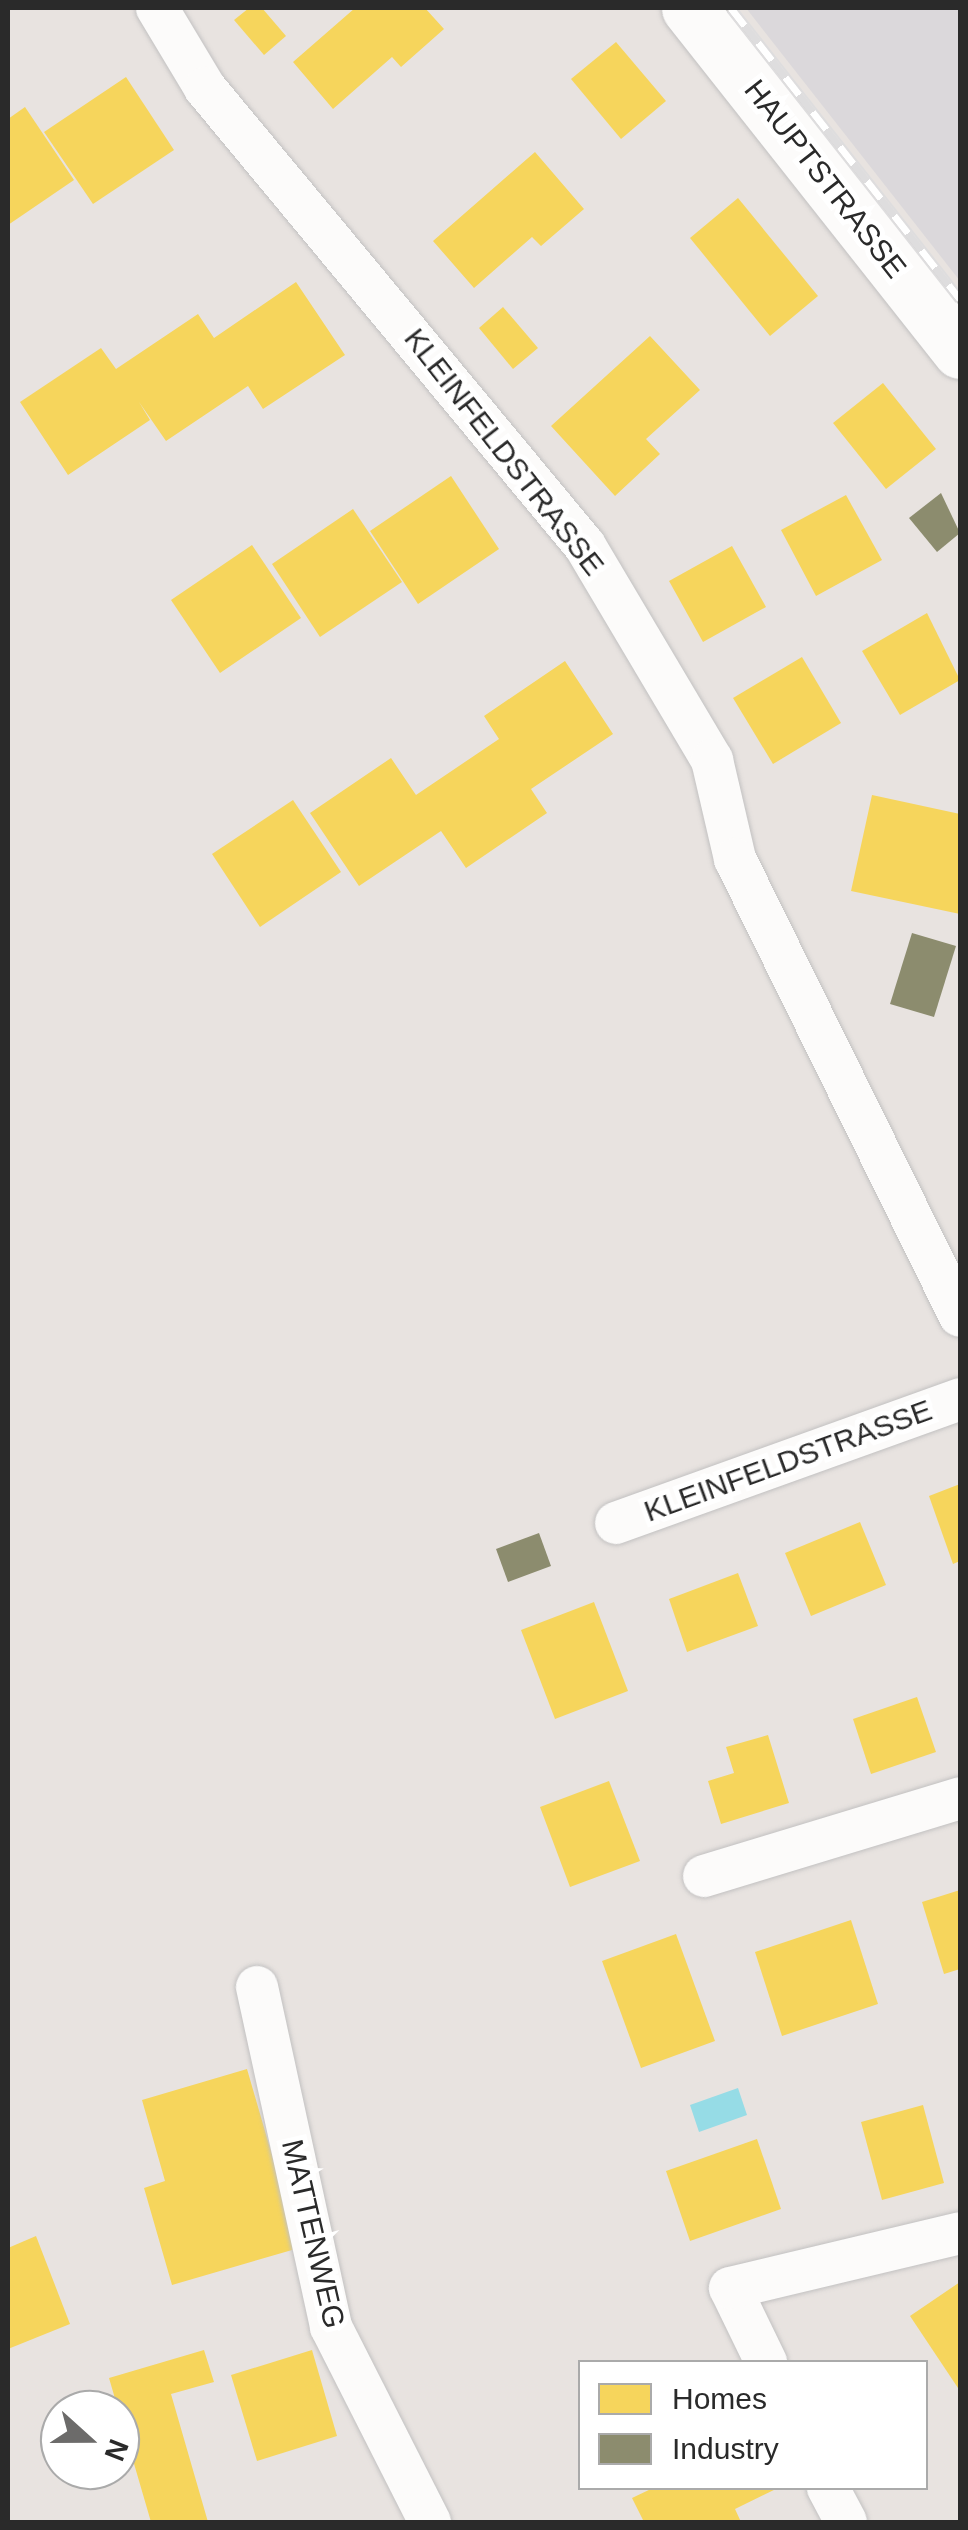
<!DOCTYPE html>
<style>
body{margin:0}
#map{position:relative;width:968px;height:2530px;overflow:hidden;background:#e8e3e0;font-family:Helvetica,sans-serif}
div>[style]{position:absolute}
.industrial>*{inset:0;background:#dbd8db}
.water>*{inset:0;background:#96dce6}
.homes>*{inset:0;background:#f6d55c}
.industry>*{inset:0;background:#8c8c6e}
.roads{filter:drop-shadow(0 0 2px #c2c1c1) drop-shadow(0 0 2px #c2c1c1)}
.street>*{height:42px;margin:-21px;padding:0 21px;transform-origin:21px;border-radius:21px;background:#fcfbfa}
.secondary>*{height:55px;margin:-27.5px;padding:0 27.5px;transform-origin:27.5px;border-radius:27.5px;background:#fcfbfa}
.rail>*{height:11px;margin-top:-5.5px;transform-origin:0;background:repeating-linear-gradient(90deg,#fff 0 22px,#deddde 0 44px);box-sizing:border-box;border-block:2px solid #deddde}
span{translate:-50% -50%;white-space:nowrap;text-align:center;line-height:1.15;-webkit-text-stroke:10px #fff;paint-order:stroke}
.street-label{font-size:30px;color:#2a2a2a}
.frame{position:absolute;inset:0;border:10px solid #2a2a2a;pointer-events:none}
.legend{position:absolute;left:578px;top:2360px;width:350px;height:130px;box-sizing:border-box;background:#fff;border:2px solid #aaa;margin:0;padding:12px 18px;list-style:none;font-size:30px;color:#2a2a2a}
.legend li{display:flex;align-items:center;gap:20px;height:50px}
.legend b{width:50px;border:2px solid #aaa}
.north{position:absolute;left:40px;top:2390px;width:100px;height:100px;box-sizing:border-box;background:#fff;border:2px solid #aaa;border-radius:50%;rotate:111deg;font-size:28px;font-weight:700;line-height:40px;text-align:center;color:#2a2a2a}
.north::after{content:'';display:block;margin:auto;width:35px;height:45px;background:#6c6b6a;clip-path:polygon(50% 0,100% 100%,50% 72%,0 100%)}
</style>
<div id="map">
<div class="industrial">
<div style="clip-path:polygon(746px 8px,960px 8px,960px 281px)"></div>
</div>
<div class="water">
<div style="clip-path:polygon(738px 2088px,747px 2115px,699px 2132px,690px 2105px)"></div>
</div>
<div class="homes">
<div style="clip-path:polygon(249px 8px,262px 8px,286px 36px,264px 55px,234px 20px)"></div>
<div style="clip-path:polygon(355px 8px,425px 8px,444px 29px,401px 67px,392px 57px,333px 109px,293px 62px)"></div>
<div style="clip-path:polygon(616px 42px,666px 101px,621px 139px,571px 79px)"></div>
<div style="clip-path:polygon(126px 77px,174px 150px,93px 204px,44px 132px)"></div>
<div style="clip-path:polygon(25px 107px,74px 180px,8px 225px,8px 119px)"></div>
<div style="clip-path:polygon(535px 152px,584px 209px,541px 246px,532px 237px,474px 288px,433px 241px)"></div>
<div style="clip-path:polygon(738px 198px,818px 296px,770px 336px,690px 238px)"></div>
<div style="clip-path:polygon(296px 282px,345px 355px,263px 409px,248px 386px,166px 441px,139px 402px,150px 420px,68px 475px,20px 402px,101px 348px,116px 369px,198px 314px,214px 338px)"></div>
<div style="clip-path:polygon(503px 307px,538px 348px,513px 369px,479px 328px)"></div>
<div style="clip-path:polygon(650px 336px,700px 390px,646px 439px,660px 454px,615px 496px,551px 426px)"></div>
<div style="clip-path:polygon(883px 383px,936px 449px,886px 489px,833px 423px)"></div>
<div style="clip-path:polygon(451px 476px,499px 549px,418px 604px,370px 531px)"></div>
<div style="clip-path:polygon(846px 495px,882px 560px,816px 596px,781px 530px)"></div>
<div style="clip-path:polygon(353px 509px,402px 582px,320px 637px,272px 564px)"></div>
<div style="clip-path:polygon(252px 545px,301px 618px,220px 673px,171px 600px)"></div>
<div style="clip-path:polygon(732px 546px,766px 607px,703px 642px,669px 581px)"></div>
<div style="clip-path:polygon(927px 613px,960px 680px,900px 715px,862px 651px)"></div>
<div style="clip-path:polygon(802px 657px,841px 723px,773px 764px,733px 698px)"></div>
<div style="clip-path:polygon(565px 661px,613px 734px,531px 789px,547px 813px,466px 868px,441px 831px,359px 886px,310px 813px,391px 758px,416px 795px,499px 739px,484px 716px)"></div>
<div style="clip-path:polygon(872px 795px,960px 814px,960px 914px,851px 891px)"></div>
<div style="clip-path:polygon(293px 800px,341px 872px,260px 927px,212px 854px)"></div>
<div style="clip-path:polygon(960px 1484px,960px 1561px,953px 1564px,929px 1496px)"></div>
<div style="clip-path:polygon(860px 1522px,886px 1585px,811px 1616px,785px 1553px)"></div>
<div style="clip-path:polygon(738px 1573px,758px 1626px,687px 1652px,669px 1599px)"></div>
<div style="clip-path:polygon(594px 1602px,628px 1691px,555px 1719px,521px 1630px)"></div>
<div style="clip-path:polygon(917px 1697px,936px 1752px,871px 1774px,853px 1719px)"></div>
<div style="clip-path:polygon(768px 1735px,789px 1803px,721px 1824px,708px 1781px,734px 1773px,726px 1747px)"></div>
<div style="clip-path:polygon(609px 1781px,640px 1861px,570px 1887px,540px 1807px)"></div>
<div style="clip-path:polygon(960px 1890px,960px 1969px,944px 1974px,922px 1902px)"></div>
<div style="clip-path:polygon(851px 1920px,878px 2004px,782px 2036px,755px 1952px)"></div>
<div style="clip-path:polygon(676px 1934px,715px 2041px,641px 2068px,602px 1961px)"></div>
<div style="clip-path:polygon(247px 2069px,299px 2248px,172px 2285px,144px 2188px,165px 2181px,142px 2100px)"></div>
<div style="clip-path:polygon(923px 2105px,944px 2183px,882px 2200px,861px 2122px)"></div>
<div style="clip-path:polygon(757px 2139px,781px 2209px,690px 2241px,666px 2171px)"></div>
<div style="clip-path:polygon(36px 2236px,70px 2324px,8px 2349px,8px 2248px)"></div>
<div style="clip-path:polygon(960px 2282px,960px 2391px,910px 2316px)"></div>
<div style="clip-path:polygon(204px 2350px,214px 2382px,171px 2394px,208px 2522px,151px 2522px,109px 2378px)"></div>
<div style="clip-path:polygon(312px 2350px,337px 2436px,257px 2461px,231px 2375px)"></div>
<div style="clip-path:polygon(653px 2488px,778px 2488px,735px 2509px,741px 2522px,644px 2522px,632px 2498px)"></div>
</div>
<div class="industry">
<div style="clip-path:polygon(941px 493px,960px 533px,937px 552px,909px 518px)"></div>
<div style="clip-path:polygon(912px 933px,956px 946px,934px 1017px,890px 1004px)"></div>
<div style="clip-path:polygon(539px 1533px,551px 1566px,508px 1582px,496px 1549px)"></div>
</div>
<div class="roads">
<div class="street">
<div style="left:157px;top:8px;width:93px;rotate:59deg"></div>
<div style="left:205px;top:88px;width:595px;rotate:50.32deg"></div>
<div style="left:585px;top:546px;width:249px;rotate:59.3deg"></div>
<div style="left:712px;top:760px;width:102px;rotate:76.9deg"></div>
<div style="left:735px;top:859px;width:509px;rotate:63.79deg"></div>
<div style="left:616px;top:1523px;width:366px;rotate:-19.8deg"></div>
<div style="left:704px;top:1876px;width:268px;rotate:-16.9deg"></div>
<div style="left:257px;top:1987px;width:348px;rotate:77.7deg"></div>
<div style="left:331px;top:2327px;width:219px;rotate:63.1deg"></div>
<div style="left:766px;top:2362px;width:82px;rotate:-115.9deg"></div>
<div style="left:730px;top:2288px;width:236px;rotate:-13.4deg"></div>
<div style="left:828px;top:2488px;width:38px;rotate:62deg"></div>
</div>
<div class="secondary">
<div style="left:689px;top:8px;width:437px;rotate:51.7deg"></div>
</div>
</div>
<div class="rail">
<div style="left:731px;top:8px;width:370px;rotate:51.8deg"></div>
</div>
<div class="street-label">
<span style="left:825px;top:179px;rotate:52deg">HAUPTSTRASSE</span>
<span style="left:504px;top:452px;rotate:52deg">KLEINFELDSTRASSE</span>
<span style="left:788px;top:1461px;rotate:-20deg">KLEINFELDSTRASSE</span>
<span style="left:313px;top:2234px;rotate:77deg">MATTENWEG</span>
</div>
<div class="frame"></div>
<ul class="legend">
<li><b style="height:28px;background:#f6d55c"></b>Homes</li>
<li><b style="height:28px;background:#8c8c6e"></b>Industry</li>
</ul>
<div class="north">N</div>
</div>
